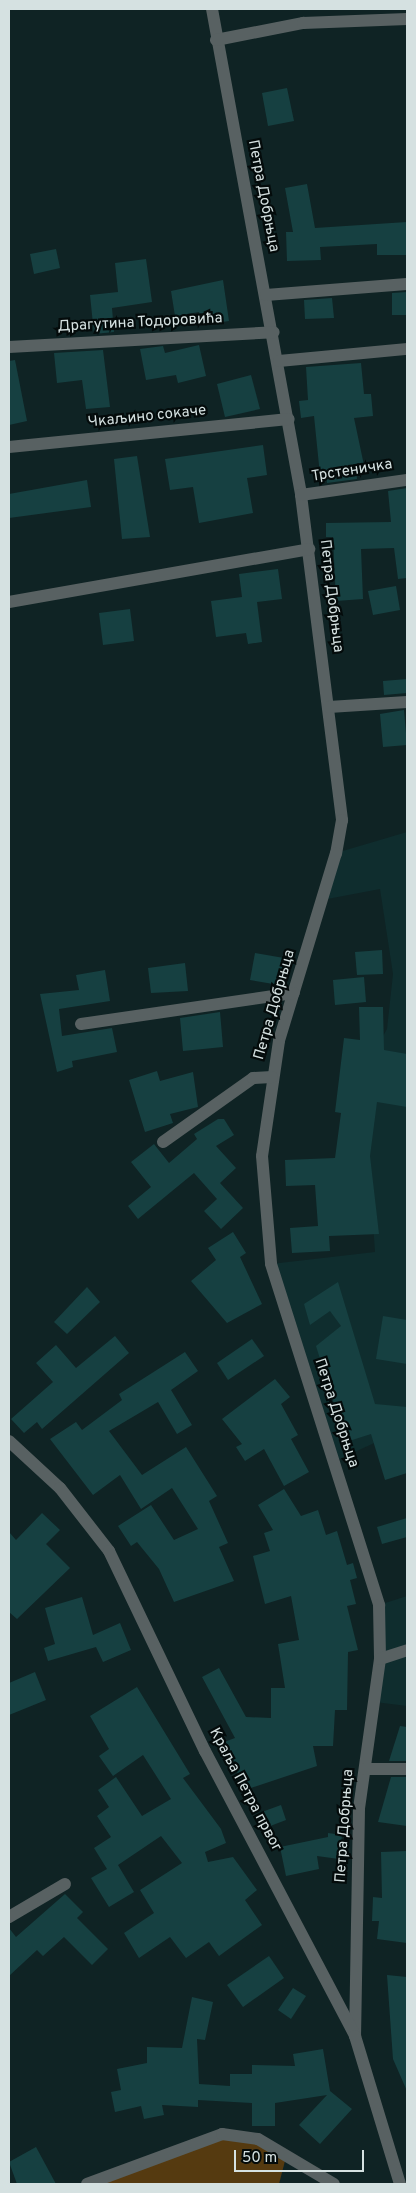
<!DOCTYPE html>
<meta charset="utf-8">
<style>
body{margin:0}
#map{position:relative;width:416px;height:2193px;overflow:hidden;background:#0f2324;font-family:Overpass,sans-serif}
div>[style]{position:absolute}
.built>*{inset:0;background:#0f2d2e}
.green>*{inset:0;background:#553a10}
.building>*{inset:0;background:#164041}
.minor>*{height:12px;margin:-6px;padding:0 6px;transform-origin:6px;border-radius:6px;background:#586162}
span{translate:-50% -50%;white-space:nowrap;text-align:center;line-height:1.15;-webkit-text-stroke:4.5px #040b0b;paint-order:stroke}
.street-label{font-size:15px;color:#d5e1e1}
.frame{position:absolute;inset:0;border:10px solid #d5e1e1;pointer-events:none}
.scale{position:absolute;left:234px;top:2150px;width:130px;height:22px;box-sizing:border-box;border:2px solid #d5e1e1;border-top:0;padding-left:6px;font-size:15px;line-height:18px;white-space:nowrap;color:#d5e1e1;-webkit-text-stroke:4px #040b0b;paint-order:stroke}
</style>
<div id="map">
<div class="built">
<div style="clip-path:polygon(407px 832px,407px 1436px,383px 1439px,335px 1461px,271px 1264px,375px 1252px,367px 1137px,377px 1047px,387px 1029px,393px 974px,380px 889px,322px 900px,336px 853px)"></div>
<div style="clip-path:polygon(407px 1596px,407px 1706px,375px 1702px,379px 1605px)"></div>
</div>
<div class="green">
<div style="clip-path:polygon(222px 2137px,259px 2142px,286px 2157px,279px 2184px,96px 2184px)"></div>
</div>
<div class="building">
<div style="clip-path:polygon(287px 88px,294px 121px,268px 126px,262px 93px)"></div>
<div style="clip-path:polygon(307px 184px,315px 228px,407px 222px,407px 255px,377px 255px,377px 244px,320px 247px,321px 260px,287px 261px,286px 232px,293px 232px,285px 188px)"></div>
<div style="clip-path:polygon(56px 249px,60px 268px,34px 274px,30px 254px)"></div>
<div style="clip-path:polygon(146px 259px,152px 302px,112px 308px,114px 332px,94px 334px,90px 295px,118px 292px,115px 263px)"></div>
<div style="clip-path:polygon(223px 280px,229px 321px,202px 325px,199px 312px,175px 316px,171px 291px)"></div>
<div style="clip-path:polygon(407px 292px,407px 315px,392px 315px,392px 293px)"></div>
<div style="clip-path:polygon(332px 298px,334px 318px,305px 319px,304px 300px)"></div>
<div style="clip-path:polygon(199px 345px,206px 376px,178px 383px,176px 375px,146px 380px,140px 349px,163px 346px,165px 353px)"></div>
<div style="clip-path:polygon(103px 350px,110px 407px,86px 409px,82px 380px,57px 383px,54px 353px)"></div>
<div style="clip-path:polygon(15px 360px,27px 421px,9px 425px,9px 361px)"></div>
<div style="clip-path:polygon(361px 363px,364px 394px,371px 394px,373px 416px,354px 418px,365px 470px,356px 471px,357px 479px,327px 483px,326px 474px,320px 475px,314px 416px,301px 418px,299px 401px,308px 400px,306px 367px)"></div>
<div style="clip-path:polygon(251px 375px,260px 409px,225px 417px,217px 384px)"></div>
<div style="clip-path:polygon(263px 445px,267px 475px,247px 478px,253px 513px,199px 523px,193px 487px,170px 490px,165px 459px)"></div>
<div style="clip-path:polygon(137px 456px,150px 537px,122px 539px,114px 459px)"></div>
<div style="clip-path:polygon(87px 480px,91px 507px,9px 518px,9px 494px)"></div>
<div style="clip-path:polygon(407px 488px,407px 578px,398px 579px,394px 548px,361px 549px,363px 599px,336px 601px,333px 537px,326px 537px,326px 523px,391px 522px,388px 491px)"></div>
<div style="clip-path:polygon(278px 569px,282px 599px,257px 602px,262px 642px,248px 644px,246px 633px,216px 637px,211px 601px,242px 597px,239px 574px)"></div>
<div style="clip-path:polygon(396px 586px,400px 610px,373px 615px,368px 591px)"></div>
<div style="clip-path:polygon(130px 609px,134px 641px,103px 645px,99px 613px)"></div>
<div style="clip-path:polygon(407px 679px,407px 693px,384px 695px,383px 681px)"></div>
<div style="clip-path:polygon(404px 710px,407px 745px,383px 747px,380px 714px)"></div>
<div style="clip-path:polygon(382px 950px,383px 974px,357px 975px,355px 952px)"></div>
<div style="clip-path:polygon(255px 953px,284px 958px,279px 985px,250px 980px)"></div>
<div style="clip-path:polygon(185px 963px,188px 991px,151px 993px,148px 968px)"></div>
<div style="clip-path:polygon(105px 970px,110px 1001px,59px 1009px,62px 1036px,112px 1028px,117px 1052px,72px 1061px,73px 1067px,57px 1072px,40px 994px,79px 990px,76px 975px)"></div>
<div style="clip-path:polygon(364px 977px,366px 1002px,335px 1005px,333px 980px)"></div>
<div style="clip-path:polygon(359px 1007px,383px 1007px,384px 1050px,407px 1054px,407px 1107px,377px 1102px,370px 1156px,379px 1234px,329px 1236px,330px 1251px,292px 1253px,290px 1228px,318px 1226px,315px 1185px,286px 1186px,285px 1160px,335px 1158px,341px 1113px,335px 1112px,344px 1038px,360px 1040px)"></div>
<div style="clip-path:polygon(220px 1012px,223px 1047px,183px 1051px,180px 1018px)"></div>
<div style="clip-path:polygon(157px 1071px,160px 1081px,193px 1072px,198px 1107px,170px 1114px,173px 1123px,145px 1132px,129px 1080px)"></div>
<div style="clip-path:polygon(218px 1119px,224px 1119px,234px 1135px,216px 1146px,236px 1168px,220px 1183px,243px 1208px,221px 1229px,204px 1211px,217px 1199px,194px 1173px,138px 1219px,128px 1206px,151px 1187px,131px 1162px,154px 1144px,169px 1163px,197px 1139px,194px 1134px)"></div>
<div style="clip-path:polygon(233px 1232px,246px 1253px,240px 1257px,262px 1304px,227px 1323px,191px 1281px,216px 1260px,208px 1248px)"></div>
<div style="clip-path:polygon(338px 1282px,375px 1404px,407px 1407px,407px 1473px,385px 1480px,371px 1434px,346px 1442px,316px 1346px,341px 1326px,330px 1311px,310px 1325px,304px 1304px)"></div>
<div style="clip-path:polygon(87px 1287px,100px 1302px,67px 1334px,54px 1322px)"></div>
<div style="clip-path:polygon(383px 1316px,407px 1320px,407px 1364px,376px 1359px)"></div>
<div style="clip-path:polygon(115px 1336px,129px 1353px,42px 1429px,37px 1422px,24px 1433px,11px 1419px,53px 1382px,36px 1363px,56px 1345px,76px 1368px)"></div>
<div style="clip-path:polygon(252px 1339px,264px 1356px,228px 1380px,217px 1363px)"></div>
<div style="clip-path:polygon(185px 1352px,198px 1371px,171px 1390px,192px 1425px,177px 1434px,158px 1402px,109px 1431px,142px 1475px,186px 1447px,217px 1496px,209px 1501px,228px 1543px,219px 1547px,234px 1581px,174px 1602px,159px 1569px,137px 1542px,131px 1546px,118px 1526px,151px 1505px,174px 1540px,198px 1529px,172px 1488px,141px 1509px,120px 1475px,93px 1495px,50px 1439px,76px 1422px,82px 1430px,122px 1400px,119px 1394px)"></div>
<div style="clip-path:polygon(275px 1379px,290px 1397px,281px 1404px,298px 1435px,291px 1439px,309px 1472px,284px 1486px,264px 1449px,245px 1461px,236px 1447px,242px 1444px,222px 1419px)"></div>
<div style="clip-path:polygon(284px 1489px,301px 1516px,318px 1510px,326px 1535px,337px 1531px,347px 1565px,353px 1563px,357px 1578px,350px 1580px,356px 1604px,347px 1606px,358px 1650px,348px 1652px,347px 1710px,335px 1710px,333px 1746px,313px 1746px,317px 1766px,245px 1790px,224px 1742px,235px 1738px,202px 1677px,219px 1668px,246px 1717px,271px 1718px,271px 1688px,285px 1688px,278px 1644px,299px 1640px,291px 1596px,265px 1604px,253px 1556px,270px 1551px,264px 1533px,273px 1530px,258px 1505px)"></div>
<div style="clip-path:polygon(42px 1513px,60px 1530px,46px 1544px,70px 1568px,17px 1619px,9px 1612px,9px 1532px,16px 1540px)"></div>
<div style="clip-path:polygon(407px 1518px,407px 1537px,382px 1544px,377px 1527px)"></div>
<div style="clip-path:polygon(82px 1597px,93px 1635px,120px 1623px,131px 1650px,103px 1662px,96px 1647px,48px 1661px,44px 1648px,55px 1644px,45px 1608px)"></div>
<div style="clip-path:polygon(35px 1672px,46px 1700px,9px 1715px,9px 1683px)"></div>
<div style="clip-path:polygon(137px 1687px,190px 1774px,183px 1778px,221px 1829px,226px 1843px,205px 1852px,208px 1862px,233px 1857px,257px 1890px,245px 1900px,262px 1925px,219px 1956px,209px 1942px,186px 1958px,170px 1937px,139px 1958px,124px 1933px,154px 1913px,140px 1890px,182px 1863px,161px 1836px,118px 1865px,134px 1892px,109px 1907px,91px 1878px,107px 1869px,94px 1848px,111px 1837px,97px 1816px,109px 1807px,98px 1790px,116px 1777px,142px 1816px,171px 1799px,143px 1755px,113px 1776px,99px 1756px,109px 1749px,90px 1716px)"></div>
<div style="clip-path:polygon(400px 1726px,407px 1727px,407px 1761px,389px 1761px)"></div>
<div style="clip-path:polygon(391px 1777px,407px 1777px,407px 1826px,378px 1822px)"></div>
<div style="clip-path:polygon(281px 1805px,286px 1820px,265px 1828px,259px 1813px)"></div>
<div style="clip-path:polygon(328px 1833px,342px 1835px,339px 1859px,317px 1856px,319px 1869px,286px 1876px,280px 1847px,328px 1837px)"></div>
<div style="clip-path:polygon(407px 1851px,407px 1943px,377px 1939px,379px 1921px,372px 1921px,373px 1897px,382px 1898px,381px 1852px)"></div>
<div style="clip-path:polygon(65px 1894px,83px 1912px,77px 1918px,108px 1949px,92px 1965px,64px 1937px,43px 1956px,37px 1950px,9px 1976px,9px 1928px,16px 1937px)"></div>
<div style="clip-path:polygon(269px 1956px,284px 1978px,243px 2007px,227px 1985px)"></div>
<div style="clip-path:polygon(387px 1975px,407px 1977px,407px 2091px,393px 2059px)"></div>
<div style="clip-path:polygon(293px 1988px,306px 1996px,291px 2019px,278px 2010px)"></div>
<div style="clip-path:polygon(192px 1997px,213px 2002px,205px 2040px,197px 2039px,199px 2084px,230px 2086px,230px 2074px,252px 2074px,252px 2065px,295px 2066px,293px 2054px,323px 2049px,330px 2091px,352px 2109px,320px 2144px,299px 2125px,327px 2095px,275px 2103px,275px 2126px,252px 2126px,252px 2103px,198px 2100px,198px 2107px,162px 2105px,164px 2115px,144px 2119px,141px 2106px,115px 2112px,111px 2092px,121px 2090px,117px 2069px,147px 2063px,147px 2047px,182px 2048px)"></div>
<div style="clip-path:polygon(36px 2147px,56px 2184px,17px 2184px,9px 2162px)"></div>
</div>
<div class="minor">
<div style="left:212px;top:9px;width:494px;rotate:79.6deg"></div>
<div style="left:301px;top:495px;width:328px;rotate:82.8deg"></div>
<div style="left:342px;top:820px;width:34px;rotate:100deg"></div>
<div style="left:336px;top:853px;width:196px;rotate:106.9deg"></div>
<div style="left:279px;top:1041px;width:116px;rotate:98.4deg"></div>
<div style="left:262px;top:1156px;width:108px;rotate:85.2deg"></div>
<div style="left:271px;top:1264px;width:358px;rotate:72.4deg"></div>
<div style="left:379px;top:1605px;width:54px;rotate:88.9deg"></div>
<div style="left:380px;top:1659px;width:151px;rotate:98deg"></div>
<div style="left:359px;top:1809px;width:227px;rotate:91deg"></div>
<div style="left:216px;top:40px;width:89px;rotate:-11.1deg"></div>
<div style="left:303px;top:23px;width:104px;rotate:-2.2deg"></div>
<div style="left:266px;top:295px;width:141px;rotate:-4.5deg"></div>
<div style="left:9px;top:347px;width:265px;rotate:-3.2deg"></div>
<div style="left:279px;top:361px;width:129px;rotate:-5.4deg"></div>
<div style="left:9px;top:447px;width:281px;rotate:-5.7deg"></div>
<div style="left:301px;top:495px;width:107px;rotate:-8.1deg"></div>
<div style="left:9px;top:602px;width:305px;rotate:-10deg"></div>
<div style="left:329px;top:707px;width:78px;rotate:-3.7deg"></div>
<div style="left:81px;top:1024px;width:215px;rotate:-8.3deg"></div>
<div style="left:163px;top:1142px;width:110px;rotate:-35.4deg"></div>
<div style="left:253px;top:1078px;width:19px;rotate:-3deg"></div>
<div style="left:9px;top:1441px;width:69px;rotate:42.7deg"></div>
<div style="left:60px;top:1488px;width:80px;rotate:52.1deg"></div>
<div style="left:109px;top:1551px;width:222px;rotate:64.4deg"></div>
<div style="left:205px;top:1751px;width:322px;rotate:62.2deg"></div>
<div style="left:355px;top:2036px;width:155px;rotate:73.1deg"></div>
<div style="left:380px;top:1659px;width:28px;rotate:-18deg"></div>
<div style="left:365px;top:1769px;width:42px"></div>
<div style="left:9px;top:1917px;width:65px;rotate:-30.5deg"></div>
<div style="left:87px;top:2184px;width:144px;rotate:-20.3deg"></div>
<div style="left:222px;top:2134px;width:36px;rotate:8deg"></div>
<div style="left:258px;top:2139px;width:88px;rotate:30.6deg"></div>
</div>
<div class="street-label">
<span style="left:263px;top:196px;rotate:79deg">Петра Добрњца</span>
<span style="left:140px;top:323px;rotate:-3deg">Драгутина Тодоровића</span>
<span style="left:147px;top:417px;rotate:-6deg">Чкаљино сокаче</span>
<span style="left:352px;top:471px;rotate:-9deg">Трстеничка</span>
<span style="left:331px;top:596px;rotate:83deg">Петра Добрњца</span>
<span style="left:275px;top:1005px;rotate:-74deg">Петра Добрњца</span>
<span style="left:336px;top:1413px;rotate:72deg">Петра Добрњца</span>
<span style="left:245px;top:1790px;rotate:62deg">Краља Петра првог</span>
<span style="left:345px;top:1826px;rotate:-86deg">Петра Добрњца</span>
</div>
<div class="frame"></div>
<div class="scale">50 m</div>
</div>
